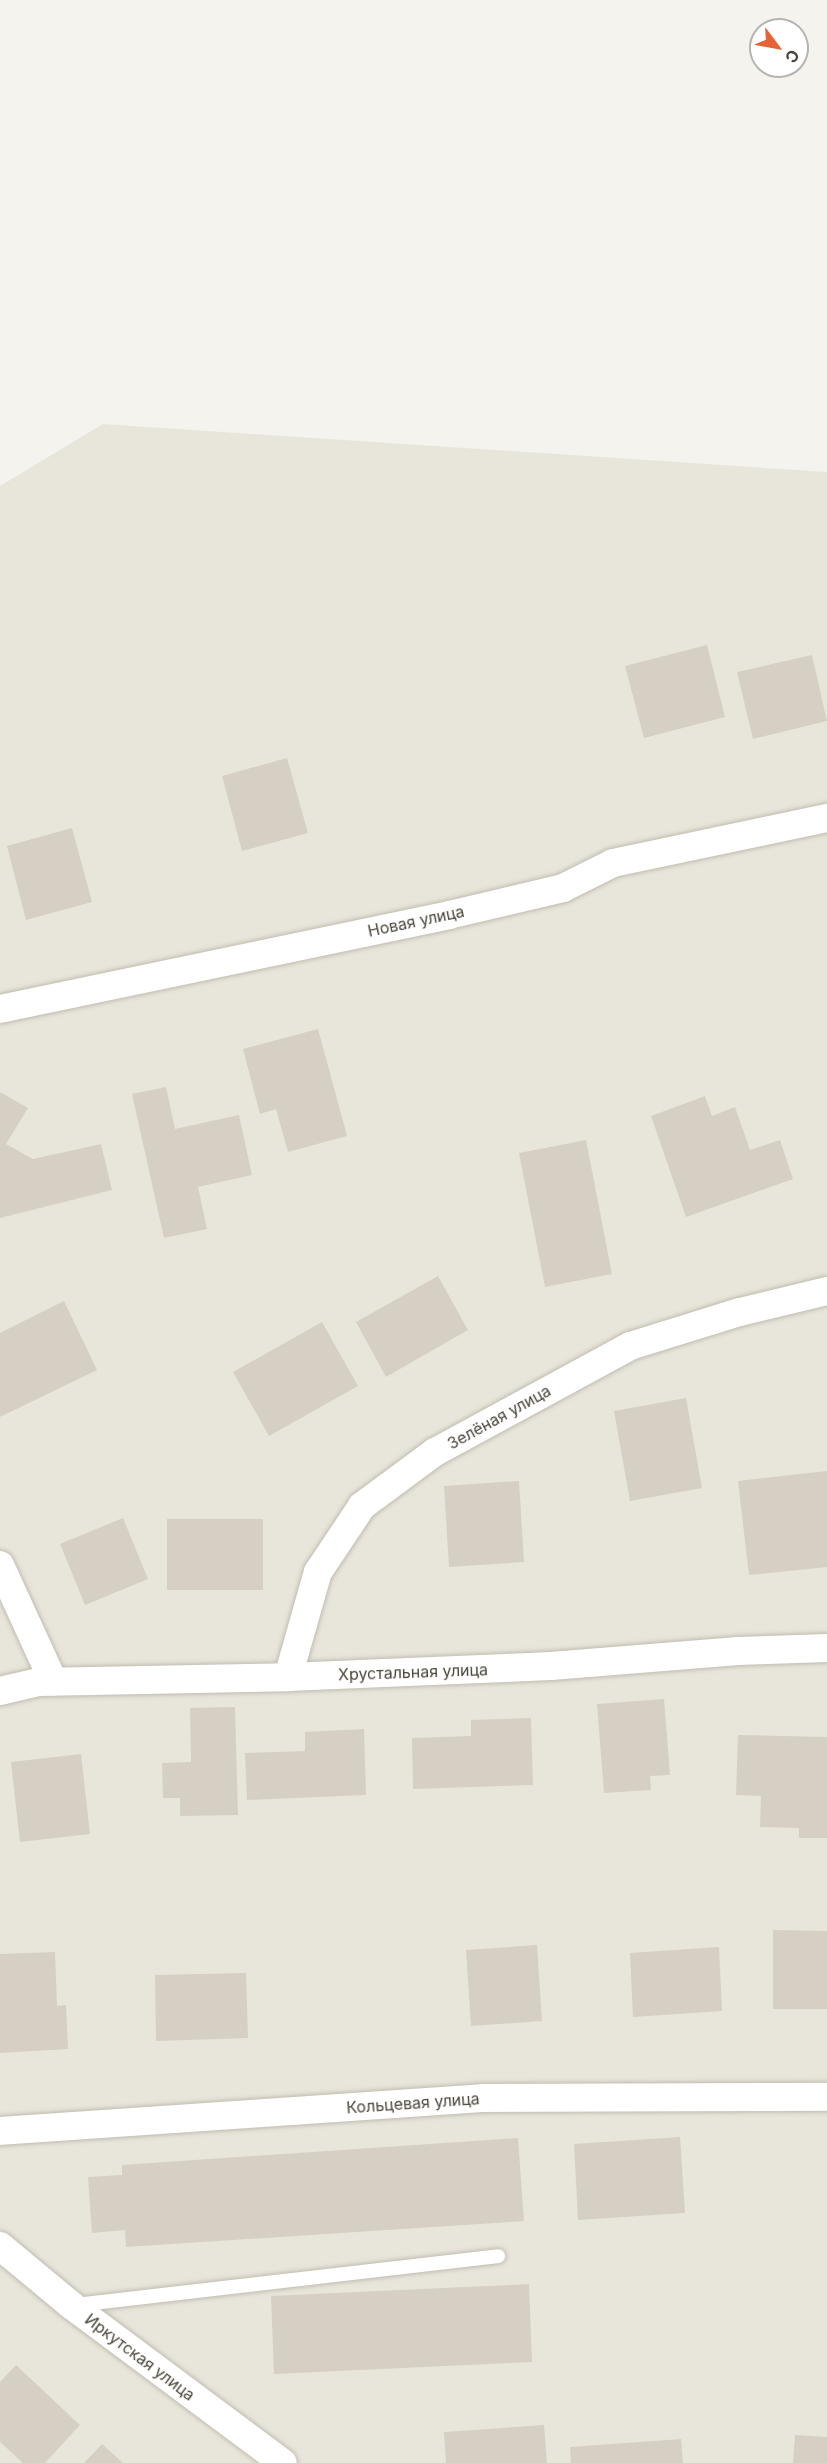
<!DOCTYPE html>
<meta charset="utf-8">
<style>
body{margin:0}
#map{position:relative;width:827px;height:2463px;overflow:hidden;background:#f5f3ed;font-family:Inter,sans-serif}
div>[style]{position:absolute}
.residential>*{inset:0;background:#e8e6db}
.building>*{inset:0;background:#d5d0c3}
.roads{filter:drop-shadow(0 0 2px #c0bcb0) drop-shadow(0 0 2px #c0bcb0)}
.lane>*{height:14px;margin:-7px;padding:0 7px;transform-origin:7px;border-radius:7px;background:#fff}
.street>*{height:28px;margin:-14px;padding:0 14px;transform-origin:14px;border-radius:14px;background:#fff}
span{translate:-50% -50%;white-space:nowrap;text-align:center;line-height:1.15;-webkit-text-stroke:4.5px #fff;paint-order:stroke}
.street-label{font-size:16px;color:#49453b}
.north{position:absolute;left:749px;top:18px;width:60px;height:60px;box-sizing:border-box;background:#fff;border:2px solid #b6b5b1;border-radius:50%;rotate:122deg;font-size:16px;font-weight:700;line-height:24px;text-align:center;color:#49453b}
.north::after{content:'';display:block;margin:auto;width:21px;height:27px;background:#e56334;clip-path:polygon(50% 0,100% 100%,50% 72%,0 100%)}
</style>
<div id="map">
<div class="residential">
<div style="clip-path:polygon(103px 424px,827px 472px,827px 2463px,0 2463px,0 486px)"></div>
</div>
<div class="building">
<div style="clip-path:polygon(707px 645px,725px 717px,644px 738px,625px 666px)"></div>
<div style="clip-path:polygon(812px 655px,827px 721px,753px 739px,737px 672px)"></div>
<div style="clip-path:polygon(287px 758px,308px 833px,242px 851px,222px 776px)"></div>
<div style="clip-path:polygon(72px 828px,92px 902px,26px 920px,7px 846px)"></div>
<div style="clip-path:polygon(318px 1029px,347px 1136px,288px 1152px,276px 1109px,260px 1114px,243px 1049px)"></div>
<div style="clip-path:polygon(166px 1087px,175px 1129px,239px 1115px,252px 1175px,198px 1187px,207px 1229px,164px 1238px,132px 1094px)"></div>
<div style="clip-path:polygon(0 1092px,28px 1108px,6px 1144px,33px 1159px,101px 1144px,112px 1190px,0 1218px)"></div>
<div style="clip-path:polygon(705px 1096px,712px 1116px,735px 1107px,750px 1150px,780px 1140px,793px 1179px,686px 1217px,651px 1116px)"></div>
<div style="clip-path:polygon(586px 1140px,612px 1274px,545px 1287px,519px 1153px)"></div>
<div style="clip-path:polygon(438px 1276px,468px 1330px,386px 1377px,356px 1322px)"></div>
<div style="clip-path:polygon(64px 1301px,97px 1370px,0 1417px,0 1333px)"></div>
<div style="clip-path:polygon(322px 1322px,358px 1386px,269px 1436px,233px 1372px)"></div>
<div style="clip-path:polygon(686px 1398px,702px 1488px,630px 1501px,614px 1411px)"></div>
<div style="clip-path:polygon(827px 1471px,827px 1567px,749px 1575px,738px 1481px)"></div>
<div style="clip-path:polygon(519px 1481px,524px 1562px,449px 1567px,444px 1486px)"></div>
<div style="clip-path:polygon(123px 1518px,148px 1579px,85px 1605px,60px 1544px)"></div>
<div style="clip-path:polygon(167px 1519px,263px 1519px,263px 1590px,167px 1590px)"></div>
<div style="clip-path:polygon(664px 1699px,670px 1775px,650px 1776px,651px 1790px,604px 1793px,597px 1704px)"></div>
<div style="clip-path:polygon(235px 1707px,238px 1815px,180px 1816px,180px 1798px,163px 1798px,162px 1763px,191px 1762px,190px 1708px)"></div>
<div style="clip-path:polygon(531px 1718px,533px 1785px,413px 1789px,412px 1738px,471px 1736px,471px 1720px)"></div>
<div style="clip-path:polygon(364px 1729px,366px 1795px,247px 1800px,245px 1753px,305px 1751px,305px 1732px)"></div>
<div style="clip-path:polygon(738px 1735px,827px 1737px,827px 1838px,799px 1838px,799px 1828px,760px 1827px,761px 1796px,736px 1795px)"></div>
<div style="clip-path:polygon(81px 1754px,90px 1834px,20px 1842px,11px 1762px)"></div>
<div style="clip-path:polygon(773px 1930px,827px 1931px,827px 2009px,773px 2009px)"></div>
<div style="clip-path:polygon(537px 1945px,542px 2021px,471px 2026px,466px 1950px)"></div>
<div style="clip-path:polygon(719px 1947px,722px 2011px,633px 2017px,630px 1953px)"></div>
<div style="clip-path:polygon(55px 1952px,57px 2006px,66px 2005px,68px 2049px,0 2053px,0 1954px)"></div>
<div style="clip-path:polygon(246px 1973px,248px 2038px,156px 2041px,155px 1975px)"></div>
<div style="clip-path:polygon(680px 2137px,685px 2213px,578px 2220px,574px 2144px)"></div>
<div style="clip-path:polygon(518px 2138px,524px 2221px,126px 2247px,125px 2230px,92px 2233px,88px 2177px,122px 2175px,122px 2165px)"></div>
<div style="clip-path:polygon(529px 2284px,532px 2362px,274px 2374px,271px 2296px)"></div>
<div style="clip-path:polygon(16px 2365px,80px 2425px,45px 2463px,23px 2463px,0 2442px,0 2382px)"></div>
<div style="clip-path:polygon(544px 2425px,547px 2463px,446px 2463px,444px 2432px)"></div>
<div style="clip-path:polygon(795px 2435px,827px 2437px,827px 2463px,793px 2463px)"></div>
<div style="clip-path:polygon(681px 2439px,683px 2463px,571px 2463px,570px 2447px)"></div>
<div style="clip-path:polygon(102px 2444px,123px 2463px,84px 2463px)"></div>
</div>
<div class="roads">
<div class="lane">
<div style="left:76px;top:2305px;width:425px;rotate:-6.6deg"></div>
</div>
<div class="street">
<div style="left:0;top:1009px;width:459px;rotate:-11.8deg"></div>
<div style="left:449px;top:915px;width:117px;rotate:-13.3deg"></div>
<div style="left:563px;top:888px;width:56px;rotate:-26.6deg"></div>
<div style="left:613px;top:863px;width:219px;rotate:-11.9deg"></div>
<div style="left:0;top:1565px;width:128px;rotate:65.4deg"></div>
<div style="left:288px;top:1677px;width:109px;rotate:-74.1deg"></div>
<div style="left:318px;top:1572px;width:79px;rotate:-56.3deg"></div>
<div style="left:362px;top:1506px;width:91px;rotate:-36.5deg"></div>
<div style="left:435px;top:1452px;width:222px;rotate:-28.5deg"></div>
<div style="left:630px;top:1346px;width:115px;rotate:-17.2deg"></div>
<div style="left:740px;top:1312px;width:89px;rotate:-13.6deg"></div>
<div style="left:0;top:1691px;width:39px;rotate:-13deg"></div>
<div style="left:38px;top:1682px;width:250px;rotate:-1.1deg"></div>
<div style="left:288px;top:1677px;width:263px;rotate:-2.4deg"></div>
<div style="left:551px;top:1666px;width:188px;rotate:-4.6deg"></div>
<div style="left:738px;top:1651px;width:89px;rotate:-1.9deg"></div>
<div style="left:0;top:2131px;width:484px;rotate:-3.9deg"></div>
<div style="left:483px;top:2098px;width:344px;rotate:-0.2deg"></div>
<div style="left:0;top:2246px;width:92px;rotate:39.7deg"></div>
<div style="left:71px;top:2305px;width:264px;rotate:36.7deg"></div>
</div>
</div>
<div class="street-label">
<span style="left:416px;top:921px;rotate:-12deg">Новая улица</span>
<span style="left:499px;top:1417px;rotate:-29deg">Зелёная улица</span>
<span style="left:413px;top:1672px;rotate:-2deg">Хрустальная улица</span>
<span style="left:413px;top:2103px;rotate:-4deg">Кольцевая улица</span>
<span style="left:140px;top:2357px;rotate:37deg">Иркутская улица</span>
</div>
<div class="north">С</div>
</div>
